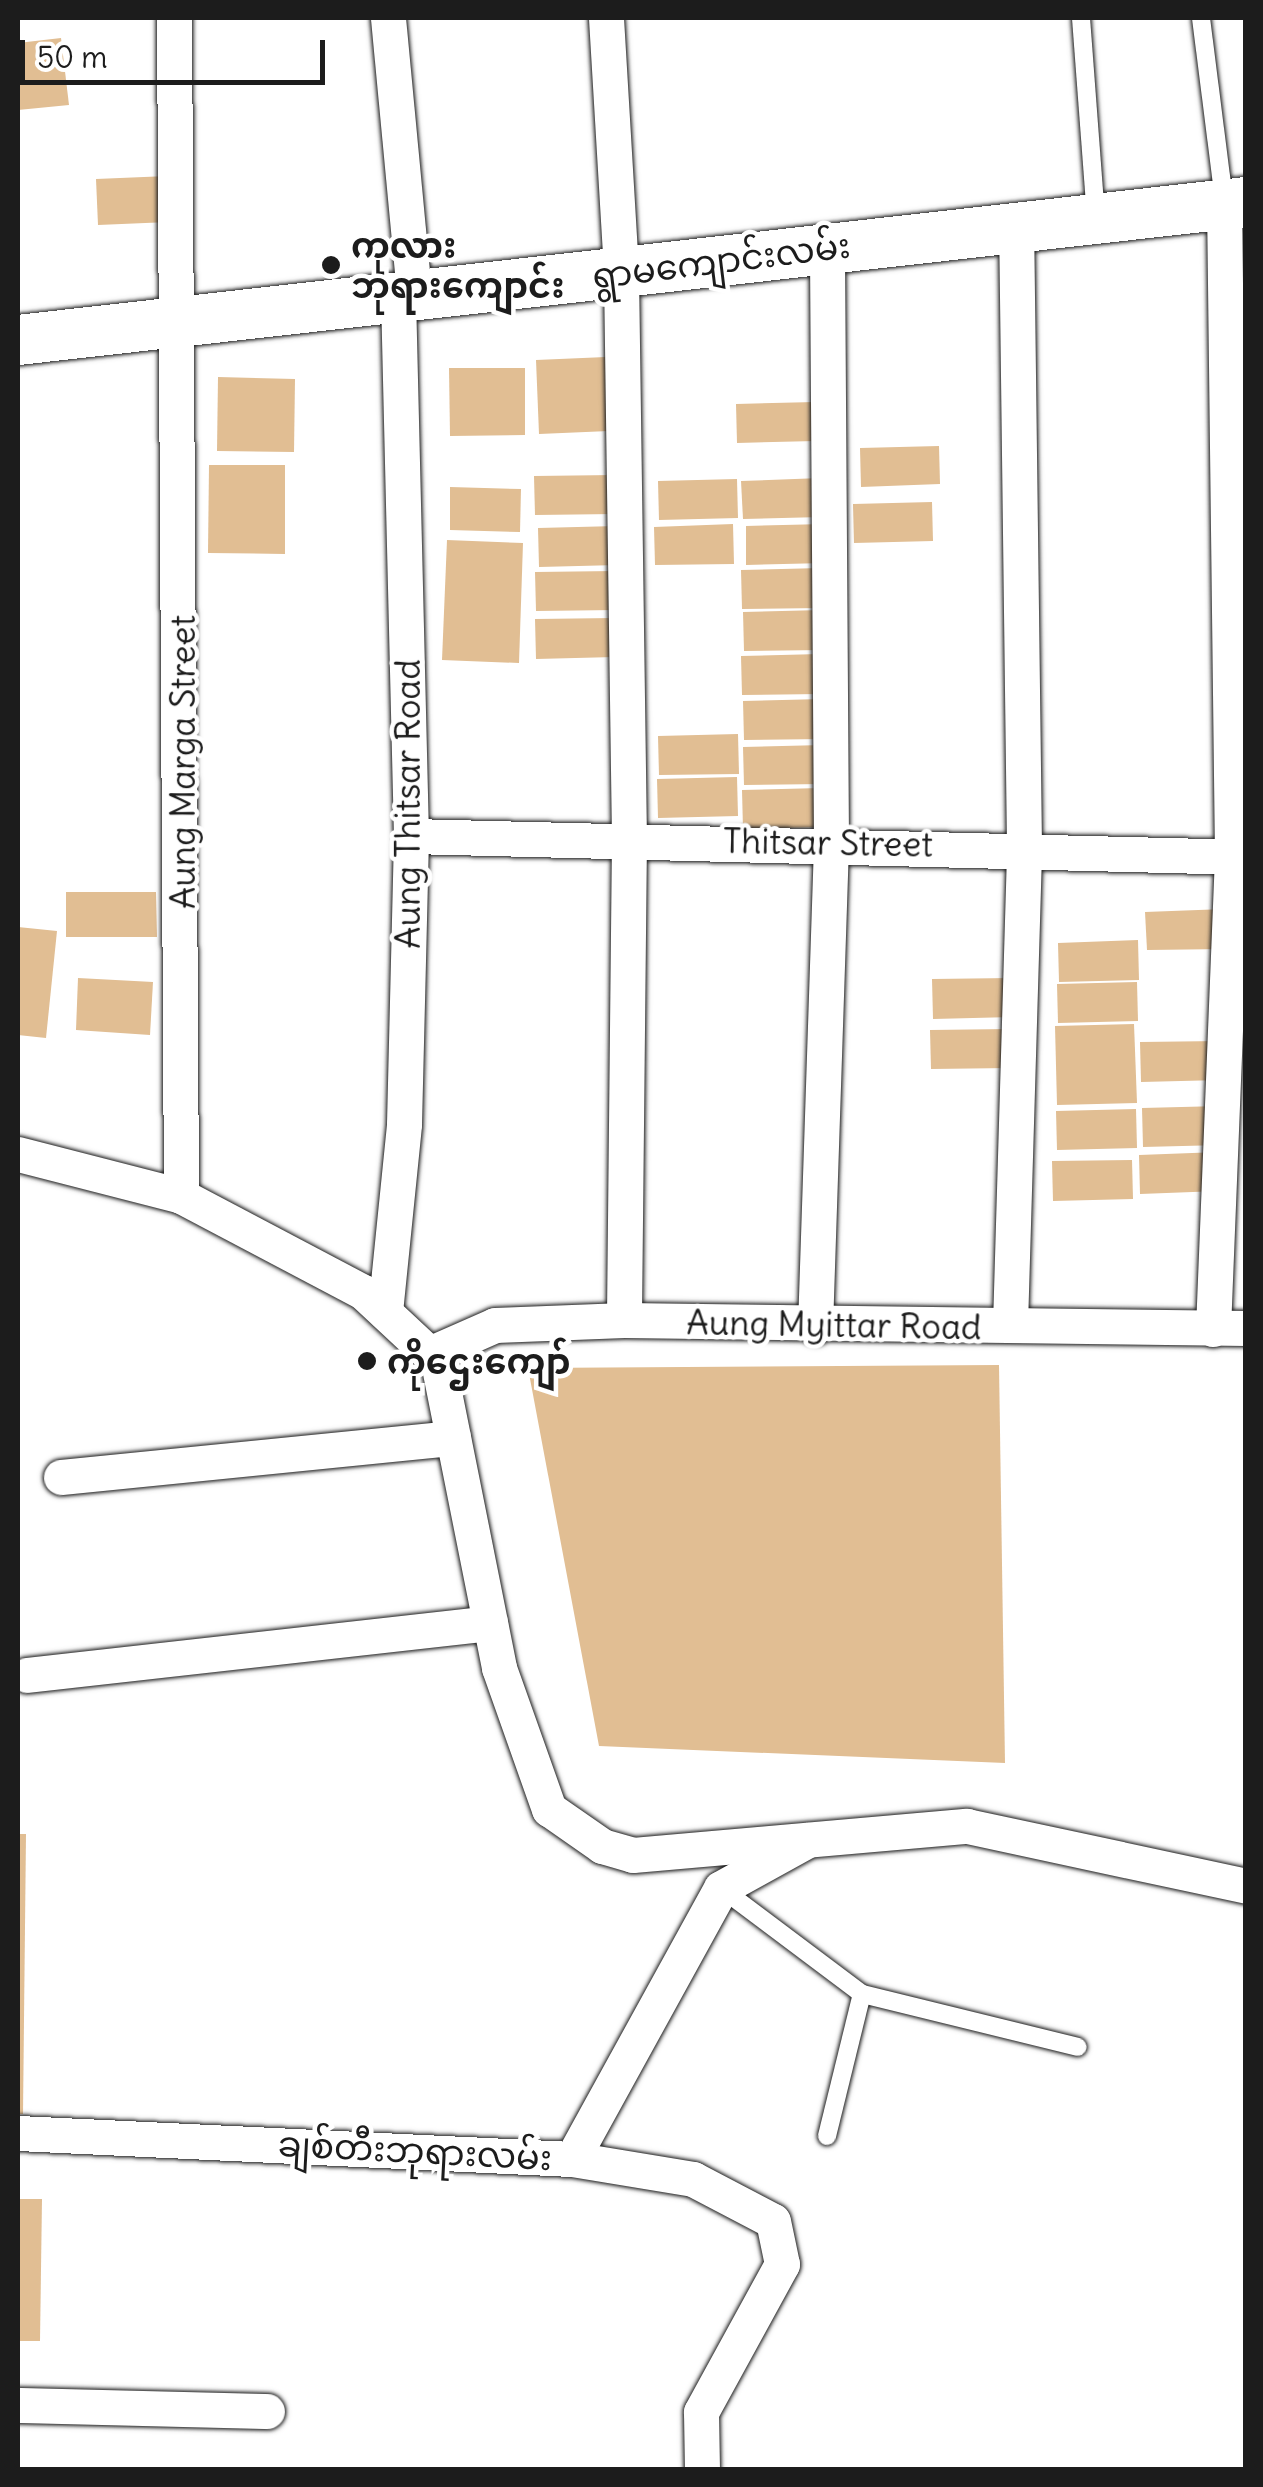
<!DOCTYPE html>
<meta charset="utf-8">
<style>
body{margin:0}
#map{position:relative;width:1263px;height:2487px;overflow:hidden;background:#fff;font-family:Delius,"Noto Sans Myanmar",sans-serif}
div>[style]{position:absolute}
.building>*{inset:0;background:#e1be93}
.roads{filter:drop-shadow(0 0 2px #1c1c1c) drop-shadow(0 0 2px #1c1c1c)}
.lane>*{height:18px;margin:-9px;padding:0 9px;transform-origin:9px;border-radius:9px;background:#fff}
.street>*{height:35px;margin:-17.5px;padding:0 17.5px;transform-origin:17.5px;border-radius:17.5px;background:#fff}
.secondary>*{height:50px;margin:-25px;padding:0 25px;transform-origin:25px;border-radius:25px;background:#fff}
.dots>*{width:28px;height:28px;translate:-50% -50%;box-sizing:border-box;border:5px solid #fff;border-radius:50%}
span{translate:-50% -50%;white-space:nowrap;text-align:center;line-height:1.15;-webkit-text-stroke:9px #fff;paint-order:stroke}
.poi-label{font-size:35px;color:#1c1c1c;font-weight:700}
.left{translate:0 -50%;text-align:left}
.street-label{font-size:35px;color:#1c1c1c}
.frame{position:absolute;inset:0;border:20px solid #1c1c1c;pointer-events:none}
.scale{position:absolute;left:20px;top:40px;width:305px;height:45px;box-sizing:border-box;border:5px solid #1c1c1c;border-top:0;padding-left:12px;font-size:30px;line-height:35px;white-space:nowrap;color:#1c1c1c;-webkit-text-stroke:8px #fff;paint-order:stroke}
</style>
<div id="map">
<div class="building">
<div style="clip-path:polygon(61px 38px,69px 105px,18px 110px,18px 43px)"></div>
<div style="clip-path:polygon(168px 176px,169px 222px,98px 225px,96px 179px)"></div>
<div style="clip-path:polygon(606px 357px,609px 431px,539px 434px,536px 360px)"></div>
<div style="clip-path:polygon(449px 368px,525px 368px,525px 435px,450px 436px)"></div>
<div style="clip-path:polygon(218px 377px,295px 379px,294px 452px,217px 451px)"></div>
<div style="clip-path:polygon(815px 402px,816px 441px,737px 443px,736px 404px)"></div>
<div style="clip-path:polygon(939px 446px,940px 484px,861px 487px,860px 448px)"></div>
<div style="clip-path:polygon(209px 465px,285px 465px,285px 554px,208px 553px)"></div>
<div style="clip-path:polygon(614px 475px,615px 514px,535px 515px,534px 476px)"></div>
<div style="clip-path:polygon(821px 478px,822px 517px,743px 519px,741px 481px)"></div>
<div style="clip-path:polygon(737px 479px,738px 518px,659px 520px,658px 481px)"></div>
<div style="clip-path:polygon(450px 487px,521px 489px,520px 532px,450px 530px)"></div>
<div style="clip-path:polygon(932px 502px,933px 541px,854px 543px,853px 504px)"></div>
<div style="clip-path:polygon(733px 524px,734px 564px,655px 565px,654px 527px)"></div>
<div style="clip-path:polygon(825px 524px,826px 563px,746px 565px,746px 526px)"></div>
<div style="clip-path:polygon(617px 526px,618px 565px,539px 567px,538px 528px)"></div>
<div style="clip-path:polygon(447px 540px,523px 543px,519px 663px,442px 660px)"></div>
<div style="clip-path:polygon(821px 568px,822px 608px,742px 609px,741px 570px)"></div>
<div style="clip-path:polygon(615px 571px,616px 610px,536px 611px,535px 572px)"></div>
<div style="clip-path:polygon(822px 610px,823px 650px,744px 651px,743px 612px)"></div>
<div style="clip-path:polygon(614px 618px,615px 657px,536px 659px,535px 619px)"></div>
<div style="clip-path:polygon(820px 654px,821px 694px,742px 695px,741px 656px)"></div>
<div style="clip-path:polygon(823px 699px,824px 739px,744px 740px,743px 701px)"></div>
<div style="clip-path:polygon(738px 734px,739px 774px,659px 775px,658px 736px)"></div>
<div style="clip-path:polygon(823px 745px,824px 784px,744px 785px,743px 747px)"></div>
<div style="clip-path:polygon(737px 777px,738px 816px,658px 818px,657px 779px)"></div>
<div style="clip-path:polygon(821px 788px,822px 827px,743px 829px,742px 790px)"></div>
<div style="clip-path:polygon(66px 892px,156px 892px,157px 937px,66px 937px)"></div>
<div style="clip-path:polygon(1225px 909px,1226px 949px,1147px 950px,1145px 912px)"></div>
<div style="clip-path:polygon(18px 927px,57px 931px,46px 1038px,18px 1035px)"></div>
<div style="clip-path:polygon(1138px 940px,1139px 980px,1059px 982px,1058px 943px)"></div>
<div style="clip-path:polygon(78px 978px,153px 982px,150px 1035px,76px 1030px)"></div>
<div style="clip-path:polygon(1011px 978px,1013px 1017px,933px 1019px,932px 979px)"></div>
<div style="clip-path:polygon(1137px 982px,1138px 1021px,1058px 1023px,1057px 984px)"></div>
<div style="clip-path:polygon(1134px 1024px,1137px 1103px,1057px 1105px,1055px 1026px)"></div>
<div style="clip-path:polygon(1009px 1029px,1010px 1068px,931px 1069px,930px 1030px)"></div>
<div style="clip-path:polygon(1220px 1041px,1221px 1080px,1141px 1082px,1140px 1042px)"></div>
<div style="clip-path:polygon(1221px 1106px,1222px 1145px,1143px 1147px,1142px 1108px)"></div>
<div style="clip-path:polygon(1136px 1109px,1137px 1148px,1057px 1150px,1056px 1111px)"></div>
<div style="clip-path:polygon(1219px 1152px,1219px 1191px,1140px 1194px,1139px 1155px)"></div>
<div style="clip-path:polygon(1132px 1160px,1133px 1199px,1053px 1201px,1052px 1161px)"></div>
<div style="clip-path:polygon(999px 1365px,1005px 1763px,599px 1746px,528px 1368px)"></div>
<div style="clip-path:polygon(18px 1834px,26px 1834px,23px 2114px,18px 2114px)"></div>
<div style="clip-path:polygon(18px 2199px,42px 2199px,40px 2341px,18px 2341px)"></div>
</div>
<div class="roads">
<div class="lane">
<div style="left:1081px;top:18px;width:199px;rotate:85.7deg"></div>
<div style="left:1201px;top:18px;width:184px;rotate:82.8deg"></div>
<div style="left:721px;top:1888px;width:176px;rotate:36.9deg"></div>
<div style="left:862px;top:1994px;width:222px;rotate:13.8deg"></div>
<div style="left:827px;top:2136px;width:146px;rotate:-76.2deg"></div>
</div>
<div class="street">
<div style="left:174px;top:18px;width:1178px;rotate:89.66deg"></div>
<div style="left:388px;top:18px;width:277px;rotate:84.6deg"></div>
<div style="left:606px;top:18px;width:256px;rotate:86.6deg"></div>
<div style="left:621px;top:274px;width:564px;rotate:89.19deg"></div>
<div style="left:629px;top:838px;width:482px;rotate:90.6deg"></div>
<div style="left:411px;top:836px;width:835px;rotate:1.44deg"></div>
<div style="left:18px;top:1154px;width:168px;rotate:14.4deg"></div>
<div style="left:181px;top:1196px;width:206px;rotate:27.8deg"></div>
<div style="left:363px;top:1292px;width:103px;rotate:43deg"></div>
<div style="left:438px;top:1362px;width:312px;rotate:78.7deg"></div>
<div style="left:499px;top:1668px;width:150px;rotate:70.5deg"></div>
<div style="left:549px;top:1809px;width:65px;rotate:34.9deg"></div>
<div style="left:602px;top:1846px;width:32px;rotate:16deg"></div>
<div style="left:633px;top:1855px;width:335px;rotate:-5deg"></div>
<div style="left:967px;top:1826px;width:285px;rotate:12.1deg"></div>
<div style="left:385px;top:1312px;width:189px;rotate:-84.2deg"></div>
<div style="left:404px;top:1124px;width:288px;rotate:-88.6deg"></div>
<div style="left:411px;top:836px;width:540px;rotate:-91.38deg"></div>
<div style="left:1010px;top:1325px;width:479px;rotate:-88.3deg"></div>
<div style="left:1024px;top:846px;width:625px;rotate:-90.73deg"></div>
<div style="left:815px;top:1327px;width:485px;rotate:-88.1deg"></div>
<div style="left:831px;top:842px;width:595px;rotate:-90.39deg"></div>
<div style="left:1213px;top:1329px;width:473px;rotate:-87.7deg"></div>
<div style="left:1232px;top:856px;width:653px;rotate:-90.7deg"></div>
<div style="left:429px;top:1354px;width:72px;rotate:-23.7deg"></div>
<div style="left:495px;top:1325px;width:129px;rotate:-2.2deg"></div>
<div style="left:624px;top:1320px;width:622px;rotate:0.74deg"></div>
<div style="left:61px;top:1477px;width:394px;rotate:-5.7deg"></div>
<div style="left:27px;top:1675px;width:466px;rotate:-6.4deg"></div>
<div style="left:18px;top:2133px;width:555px;rotate:2.69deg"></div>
<div style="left:572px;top:2159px;width:123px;rotate:9.4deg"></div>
<div style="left:693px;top:2179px;width:90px;rotate:27.7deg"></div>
<div style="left:773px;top:2221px;width:44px;rotate:78.2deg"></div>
<div style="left:782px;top:2264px;width:169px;rotate:118.7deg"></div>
<div style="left:701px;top:2412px;width:58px;rotate:89deg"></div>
<div style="left:572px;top:2159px;width:309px;rotate:-61.2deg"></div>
<div style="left:721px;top:1888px;width:99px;rotate:-28.9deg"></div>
<div style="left:18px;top:2405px;width:249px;rotate:1.4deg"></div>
</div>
<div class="secondary">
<div style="left:18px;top:340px;width:1236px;rotate:-6.41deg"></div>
</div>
</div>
<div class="dots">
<div style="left:331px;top:265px;background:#1c1c1c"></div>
<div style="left:367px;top:1361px;background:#1c1c1c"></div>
</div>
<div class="poi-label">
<span class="left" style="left:351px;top:265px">ကုလား<br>ဘုရားကျောင်း</span>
<span class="left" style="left:387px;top:1361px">ကိုဌေးကျော်</span>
</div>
<div class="street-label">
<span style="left:721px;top:260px;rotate:-7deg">ရွာမကျောင်းလမ်း</span>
<span style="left:182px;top:762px;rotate:-90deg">Aung Marga Street</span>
<span style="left:407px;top:804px;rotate:-90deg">Aung Thitsar Road</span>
<span style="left:828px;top:842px;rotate:1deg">Thitsar Street</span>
<span style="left:834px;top:1324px;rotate:1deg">Aung Myittar Road</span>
<span style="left:415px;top:2150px;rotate:3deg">ချစ်တီးဘုရားလမ်း</span>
</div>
<div class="frame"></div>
<div class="scale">50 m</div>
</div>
